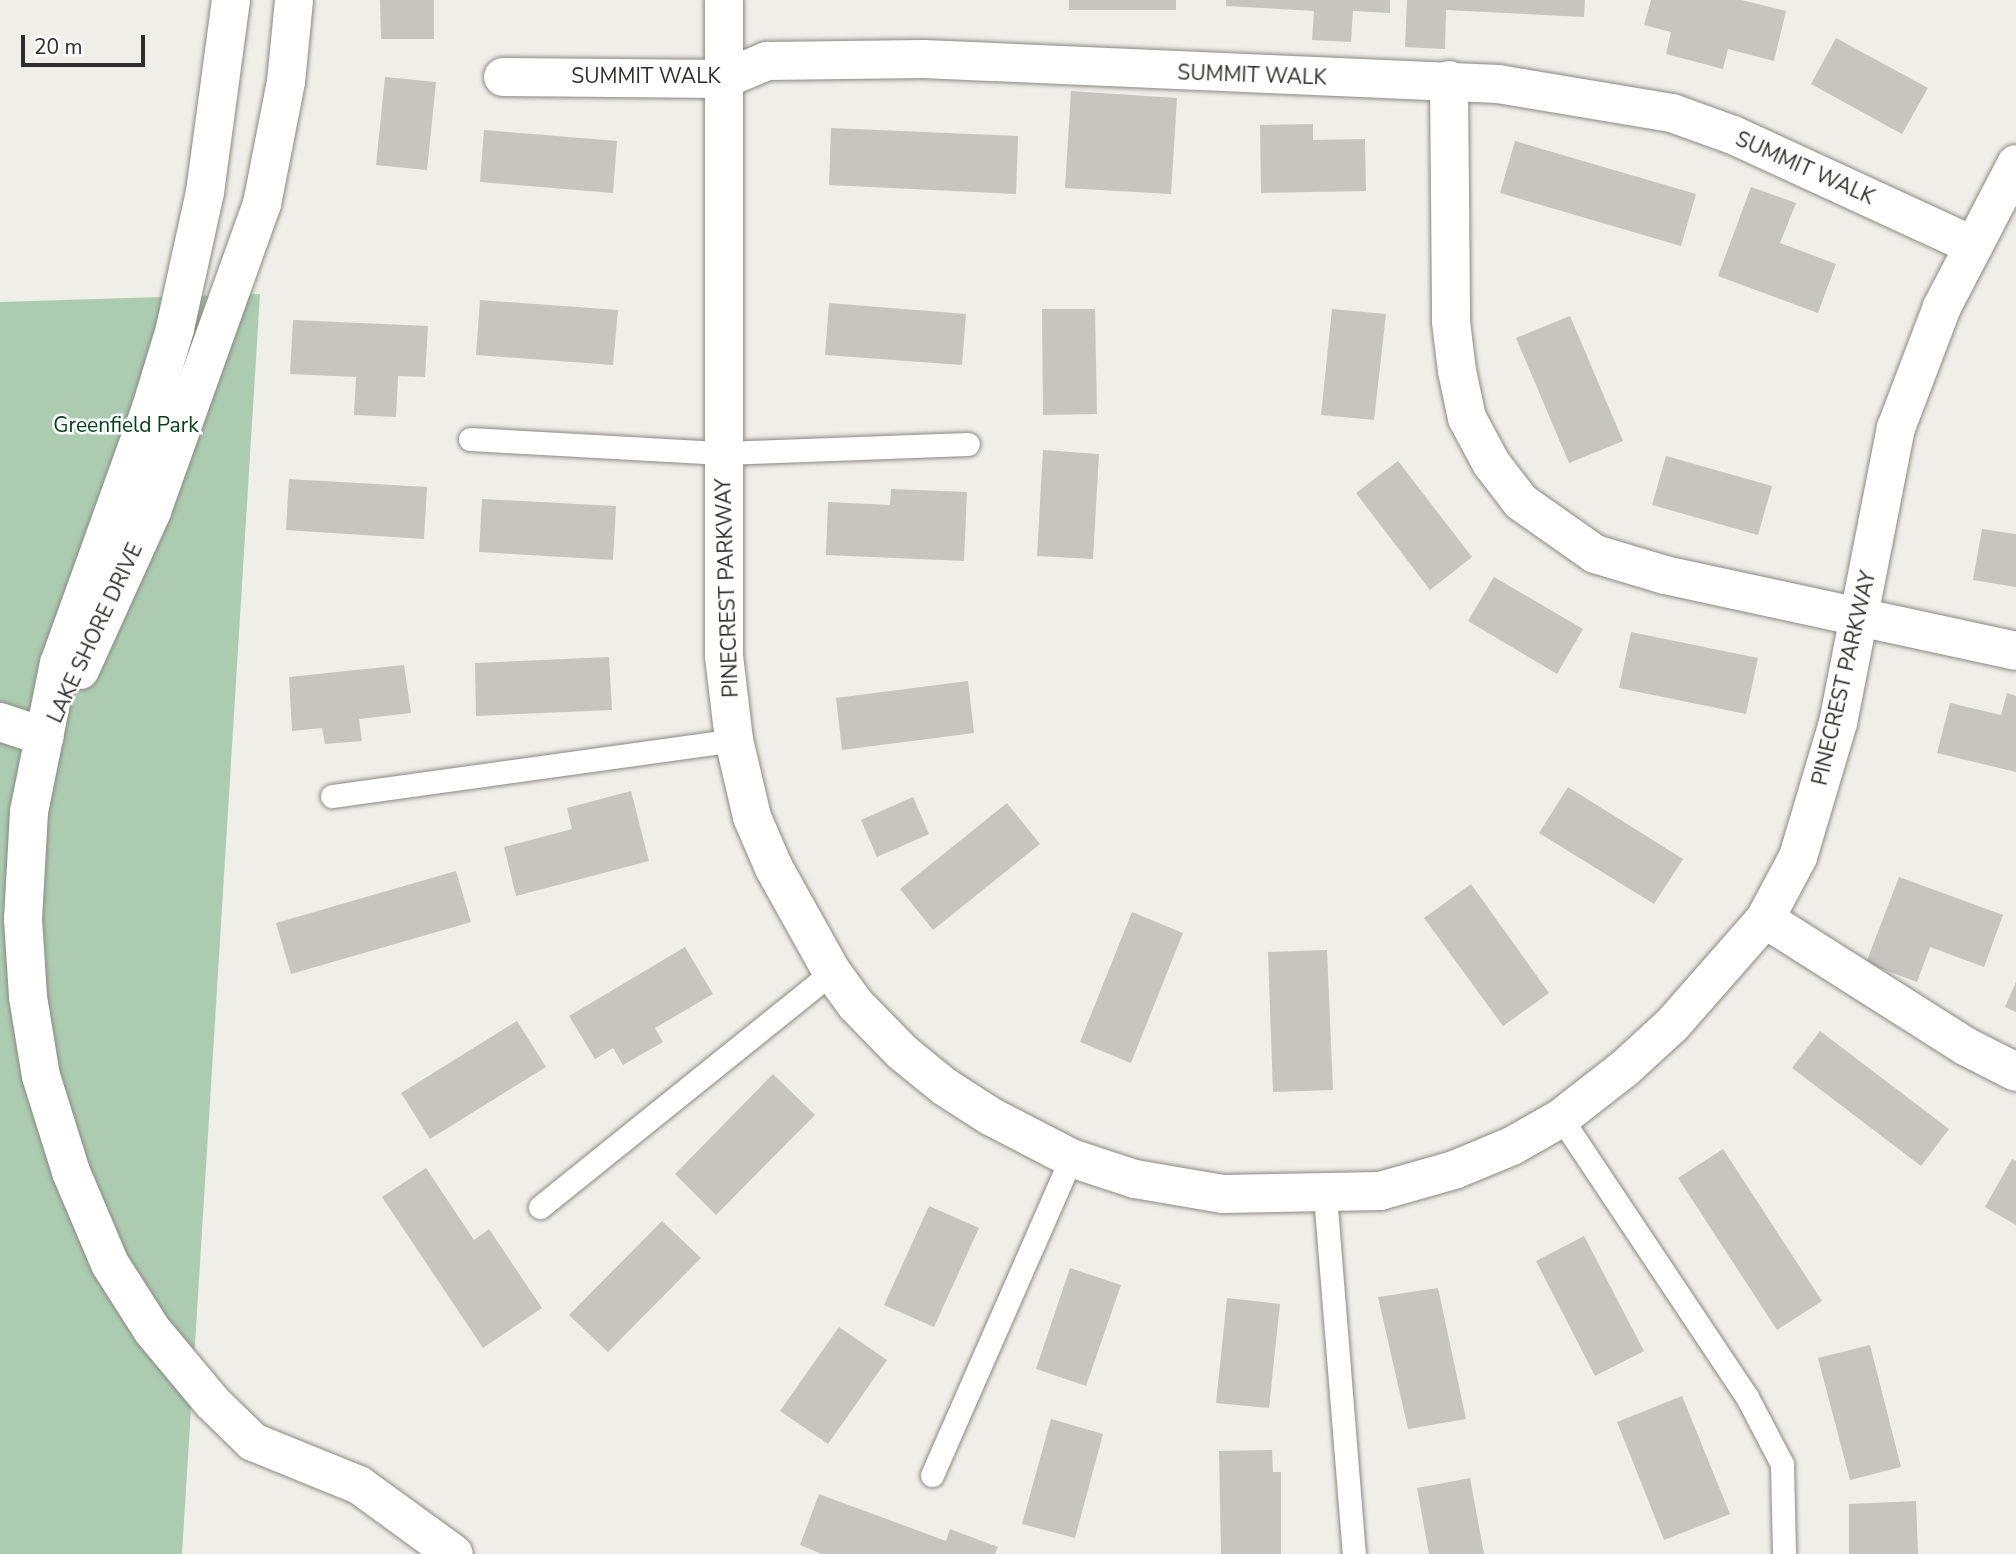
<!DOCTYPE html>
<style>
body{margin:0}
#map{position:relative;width:2016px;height:1554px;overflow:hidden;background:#efeee8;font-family:"Nunito Sans",sans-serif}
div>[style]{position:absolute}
.green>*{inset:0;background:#acccb1}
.building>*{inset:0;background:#c6c5c0}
.roads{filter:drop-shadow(0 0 2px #8a8983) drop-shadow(0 0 2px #8a8983)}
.lane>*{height:23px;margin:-11.5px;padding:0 11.5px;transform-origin:11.5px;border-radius:11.5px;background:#fff}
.street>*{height:38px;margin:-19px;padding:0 19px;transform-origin:19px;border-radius:19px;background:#fff}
span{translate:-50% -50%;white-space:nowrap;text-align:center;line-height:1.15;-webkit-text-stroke:5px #fff;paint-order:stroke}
.street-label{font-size:21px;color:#2d2d2b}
.park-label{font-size:21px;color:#05421b}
.scale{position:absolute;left:21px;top:35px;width:124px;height:32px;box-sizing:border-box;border:4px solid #2d2d2b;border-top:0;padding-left:9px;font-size:21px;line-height:24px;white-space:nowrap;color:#2d2d2b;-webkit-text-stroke:5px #fff;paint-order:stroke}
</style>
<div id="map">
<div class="green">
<div style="clip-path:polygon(260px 294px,182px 1554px,0 1554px,0 302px)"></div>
</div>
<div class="building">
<div style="clip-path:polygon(380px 0,434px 0,434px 39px,381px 39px)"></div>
<div style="clip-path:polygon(1069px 0,1176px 0,1176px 10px,1069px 10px)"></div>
<div style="clip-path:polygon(1226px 0,1390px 0,1390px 13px,1353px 11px,1351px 42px,1312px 40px,1314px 11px,1226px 6px)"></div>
<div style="clip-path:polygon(1407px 0,1585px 0,1584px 17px,1446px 10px,1445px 49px,1405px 47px)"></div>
<div style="clip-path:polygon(1651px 0,1741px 0,1786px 11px,1774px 61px,1728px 49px,1723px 69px,1666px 54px,1671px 32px,1644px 25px)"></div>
<div style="clip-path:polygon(1836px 38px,1928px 88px,1902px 134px,1811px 84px)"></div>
<div style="clip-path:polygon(385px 77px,436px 82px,427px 170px,376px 165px)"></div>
<div style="clip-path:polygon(1071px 91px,1177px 98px,1171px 194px,1065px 188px)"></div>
<div style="clip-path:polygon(1313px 124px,1313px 140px,1365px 139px,1366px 191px,1261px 193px,1260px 125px)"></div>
<div style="clip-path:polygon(831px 128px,1018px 136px,1016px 194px,829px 185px)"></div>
<div style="clip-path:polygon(484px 130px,617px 141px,613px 193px,480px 182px)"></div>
<div style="clip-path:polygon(1515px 141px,1696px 194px,1681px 246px,1500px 193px)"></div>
<div style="clip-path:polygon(1751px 187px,1796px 203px,1780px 243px,1836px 264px,1818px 313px,1718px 276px)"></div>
<div style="clip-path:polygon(480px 300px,618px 310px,613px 365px,476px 355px)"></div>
<div style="clip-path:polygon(829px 303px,966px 314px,962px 365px,825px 355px)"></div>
<div style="clip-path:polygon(1042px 309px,1095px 309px,1097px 414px,1043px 415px)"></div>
<div style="clip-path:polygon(1332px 309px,1386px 314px,1374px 420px,1321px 415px)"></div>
<div style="clip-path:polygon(1570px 316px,1623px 441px,1569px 463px,1516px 338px)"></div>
<div style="clip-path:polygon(293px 320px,428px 326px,425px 377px,398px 376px,396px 417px,354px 415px,356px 377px,290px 374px)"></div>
<div style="clip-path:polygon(1043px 450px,1099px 454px,1093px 559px,1037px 556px)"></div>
<div style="clip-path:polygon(1666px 456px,1772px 486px,1758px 535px,1652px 505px)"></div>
<div style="clip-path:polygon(1398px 461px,1472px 557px,1430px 590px,1356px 493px)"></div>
<div style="clip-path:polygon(289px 479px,427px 487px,424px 539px,286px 530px)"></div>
<div style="clip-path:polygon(891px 489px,967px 492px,964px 561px,826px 555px,828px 502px,890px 505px)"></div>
<div style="clip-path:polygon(482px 499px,616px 506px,613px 560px,479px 552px)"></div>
<div style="clip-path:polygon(1982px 529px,2016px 534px,2016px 587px,1973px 580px)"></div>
<div style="clip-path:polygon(1494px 577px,1583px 629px,1557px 674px,1468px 621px)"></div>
<div style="clip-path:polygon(1631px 632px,1758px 658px,1746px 714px,1619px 688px)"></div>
<div style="clip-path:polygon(609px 657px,612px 710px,476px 716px,475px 663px)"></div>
<div style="clip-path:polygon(404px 665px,411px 713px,359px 719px,362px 741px,325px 744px,322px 728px,292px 731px,289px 677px)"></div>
<div style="clip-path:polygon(968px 681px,974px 733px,842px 750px,836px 698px)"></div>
<div style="clip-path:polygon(2007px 693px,2016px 696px,2016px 772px,1937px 753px,1950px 703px,2001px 715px)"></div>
<div style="clip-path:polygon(1568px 787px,1683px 859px,1654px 904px,1539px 833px)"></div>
<div style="clip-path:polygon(631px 791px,649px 861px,516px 896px,504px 847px,572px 829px,567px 808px)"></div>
<div style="clip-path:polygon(913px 797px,929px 834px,877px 857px,861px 820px)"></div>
<div style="clip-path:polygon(1007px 803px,1040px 844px,933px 930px,900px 889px)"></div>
<div style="clip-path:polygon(456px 871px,471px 922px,291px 974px,276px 923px)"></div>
<div style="clip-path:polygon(1899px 877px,2003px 915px,1984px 967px,1930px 947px,1917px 982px,1866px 963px)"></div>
<div style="clip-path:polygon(1471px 884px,1549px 993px,1503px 1026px,1424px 918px)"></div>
<div style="clip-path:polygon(1132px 912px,1183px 933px,1131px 1063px,1080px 1042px)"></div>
<div style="clip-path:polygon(685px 947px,713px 994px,655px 1028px,663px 1042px,623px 1065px,613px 1048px,595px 1059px,569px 1016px)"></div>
<div style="clip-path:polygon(1327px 950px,1333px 1090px,1273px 1092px,1268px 952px)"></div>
<div style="clip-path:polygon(2016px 982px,2016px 1012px,2005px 1007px)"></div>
<div style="clip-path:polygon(517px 1021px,546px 1067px,430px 1139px,401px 1093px)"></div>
<div style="clip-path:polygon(1820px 1031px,1949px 1129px,1921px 1166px,1792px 1068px)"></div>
<div style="clip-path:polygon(773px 1074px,815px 1115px,716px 1215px,675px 1174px)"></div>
<div style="clip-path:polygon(1723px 1149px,1822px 1301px,1777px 1330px,1678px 1178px)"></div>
<div style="clip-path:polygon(2012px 1159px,2016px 1161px,2016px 1225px,1985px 1207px)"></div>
<div style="clip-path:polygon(426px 1168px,474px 1240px,489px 1229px,542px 1308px,483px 1348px,382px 1197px)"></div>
<div style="clip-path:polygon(929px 1206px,979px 1228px,934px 1327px,884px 1305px)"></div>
<div style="clip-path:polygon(662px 1221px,701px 1258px,608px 1352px,569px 1315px)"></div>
<div style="clip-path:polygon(1584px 1236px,1644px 1351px,1595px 1376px,1536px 1261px)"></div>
<div style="clip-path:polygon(1070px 1268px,1121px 1285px,1086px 1386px,1036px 1369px)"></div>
<div style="clip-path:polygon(1438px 1288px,1466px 1419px,1408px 1429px,1378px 1297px)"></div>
<div style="clip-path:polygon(1227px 1298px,1280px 1304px,1269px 1408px,1216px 1403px)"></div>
<div style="clip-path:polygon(839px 1327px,887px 1360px,828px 1444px,780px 1411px)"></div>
<div style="clip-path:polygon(1870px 1345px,1901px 1467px,1850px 1480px,1818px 1358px)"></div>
<div style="clip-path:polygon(1682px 1396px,1730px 1514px,1664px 1540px,1617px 1422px)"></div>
<div style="clip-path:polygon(1051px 1419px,1103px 1434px,1075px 1538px,1022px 1524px)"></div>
<div style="clip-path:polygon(1272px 1450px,1273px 1472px,1281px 1472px,1281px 1554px,1221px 1554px,1219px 1451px)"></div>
<div style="clip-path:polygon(1470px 1478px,1484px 1554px,1429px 1554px,1417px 1488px)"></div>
<div style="clip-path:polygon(819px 1494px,946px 1541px,950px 1529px,998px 1547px,995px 1554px,822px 1554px,800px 1545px)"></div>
<div style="clip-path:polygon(1916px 1501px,1918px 1554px,1849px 1554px,1849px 1504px)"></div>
</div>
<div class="roads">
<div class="lane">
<div style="left:470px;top:439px;width:253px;rotate:3.2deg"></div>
<div style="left:723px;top:453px;width:245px;rotate:-2.1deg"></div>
<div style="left:332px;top:796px;width:406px;rotate:-7.9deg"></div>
<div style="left:1561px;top:1118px;width:335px;rotate:56.3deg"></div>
<div style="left:1747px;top:1397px;width:76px;rotate:62.4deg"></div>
<div style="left:1782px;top:1464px;width:90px;rotate:88.7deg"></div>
<div style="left:1325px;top:1195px;width:360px;rotate:85.4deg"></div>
<div style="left:540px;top:1207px;width:375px;rotate:-38.8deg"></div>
<div style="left:932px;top:1475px;width:346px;rotate:-66.3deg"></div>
</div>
<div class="street">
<div style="left:231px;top:0;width:194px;rotate:97.7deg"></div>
<div style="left:205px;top:192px;width:140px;rotate:102.4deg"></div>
<div style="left:175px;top:329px;width:83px;rotate:106.9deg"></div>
<div style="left:151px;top:408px;width:271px;rotate:109.8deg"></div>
<div style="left:59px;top:663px;width:152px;rotate:101.4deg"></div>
<div style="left:29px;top:812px;width:107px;rotate:93.2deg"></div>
<div style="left:23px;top:919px;width:78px;rotate:86.3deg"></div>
<div style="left:28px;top:997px;width:80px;rotate:80.7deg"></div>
<div style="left:41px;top:1076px;width:101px;rotate:72.6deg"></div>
<div style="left:71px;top:1172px;width:100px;rotate:67deg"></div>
<div style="left:110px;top:1264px;width:78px;rotate:57.5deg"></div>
<div style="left:152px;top:1330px;width:94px;rotate:50.2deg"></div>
<div style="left:212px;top:1402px;width:57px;rotate:44.3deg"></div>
<div style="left:253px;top:1442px;width:114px;rotate:22.1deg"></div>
<div style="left:359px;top:1485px;width:117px;rotate:36deg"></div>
<div style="left:724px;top:0;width:656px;rotate:90deg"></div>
<div style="left:724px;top:656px;width:85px;rotate:83.2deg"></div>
<div style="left:734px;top:740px;width:79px;rotate:76.8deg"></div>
<div style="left:752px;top:817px;width:56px;rotate:66.7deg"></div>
<div style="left:774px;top:868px;width:119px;rotate:60.9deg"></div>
<div style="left:832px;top:972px;width:41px;rotate:54deg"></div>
<div style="left:856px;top:1005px;width:67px;rotate:45.6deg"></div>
<div style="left:903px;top:1053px;width:54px;rotate:39deg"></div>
<div style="left:945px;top:1087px;width:54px;rotate:32.8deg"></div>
<div style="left:990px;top:1116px;width:91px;rotate:27.4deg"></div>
<div style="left:1071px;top:1158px;width:67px;rotate:18.2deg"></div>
<div style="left:1135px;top:1179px;width:89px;rotate:9.7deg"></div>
<div style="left:1223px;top:1194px;width:157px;rotate:-1.1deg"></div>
<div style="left:1380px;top:1191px;width:77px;rotate:-15.8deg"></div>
<div style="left:1454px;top:1170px;width:63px;rotate:-22.5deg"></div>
<div style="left:1512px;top:1146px;width:56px;rotate:-29.7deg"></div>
<div style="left:1561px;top:1118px;width:80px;rotate:-37.9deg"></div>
<div style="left:1624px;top:1069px;width:65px;rotate:-42.5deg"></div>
<div style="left:1672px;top:1025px;width:141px;rotate:-48.7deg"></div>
<div style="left:1765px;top:919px;width:70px;rotate:-62deg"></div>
<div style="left:1798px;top:857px;width:140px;rotate:-73.4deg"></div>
<div style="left:1838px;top:723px;width:301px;rotate:-78.9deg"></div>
<div style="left:1896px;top:428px;width:129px;rotate:-69.2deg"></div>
<div style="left:1942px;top:307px;width:161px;rotate:-62.6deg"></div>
<div style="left:503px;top:77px;width:221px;rotate:0.5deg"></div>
<div style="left:724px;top:79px;width:47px;rotate:-22.7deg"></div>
<div style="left:767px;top:61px;width:156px;rotate:-0.7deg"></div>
<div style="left:923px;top:59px;width:576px;rotate:2.49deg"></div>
<div style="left:1498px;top:84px;width:176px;rotate:9.5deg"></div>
<div style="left:1672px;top:113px;width:65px;rotate:19.8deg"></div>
<div style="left:1733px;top:135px;width:265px;rotate:24.7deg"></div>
<div style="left:1449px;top:80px;width:242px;rotate:89.5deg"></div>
<div style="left:1451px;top:322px;width:49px;rotate:83deg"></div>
<div style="left:1457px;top:371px;width:48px;rotate:78deg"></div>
<div style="left:1467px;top:418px;width:51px;rotate:61.9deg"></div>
<div style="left:1491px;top:463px;width:49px;rotate:52.4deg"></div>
<div style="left:1521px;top:502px;width:90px;rotate:35.1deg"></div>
<div style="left:1595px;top:554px;width:73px;rotate:16.7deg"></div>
<div style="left:1665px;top:575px;width:359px;rotate:12.2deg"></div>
<div style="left:80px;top:670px;width:175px;rotate:-65.6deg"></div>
<div style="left:152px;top:511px;width:326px;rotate:-70.3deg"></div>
<div style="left:262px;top:204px;width:124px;rotate:-78.9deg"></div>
<div style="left:286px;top:82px;width:82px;rotate:-84.4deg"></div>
<div style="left:0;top:722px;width:47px;rotate:18.4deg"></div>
<div style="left:1765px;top:919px;width:237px;rotate:32.4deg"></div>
<div style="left:1965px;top:1046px;width:57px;rotate:27deg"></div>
</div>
</div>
<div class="street-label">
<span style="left:1252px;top:75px;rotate:2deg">SUMMIT WALK</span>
<span style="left:646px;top:76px">SUMMIT WALK</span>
<span style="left:1805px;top:168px;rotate:24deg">SUMMIT WALK</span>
<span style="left:727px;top:588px;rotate:-92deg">PINECREST PARKWAY</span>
<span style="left:95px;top:633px;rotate:-65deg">LAKE SHORE DRIVE</span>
<span style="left:1844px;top:678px;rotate:-77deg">PINECREST PARKWAY</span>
</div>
<div class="park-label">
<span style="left:126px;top:425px">Greenfield Park</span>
</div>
<div class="scale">20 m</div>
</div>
